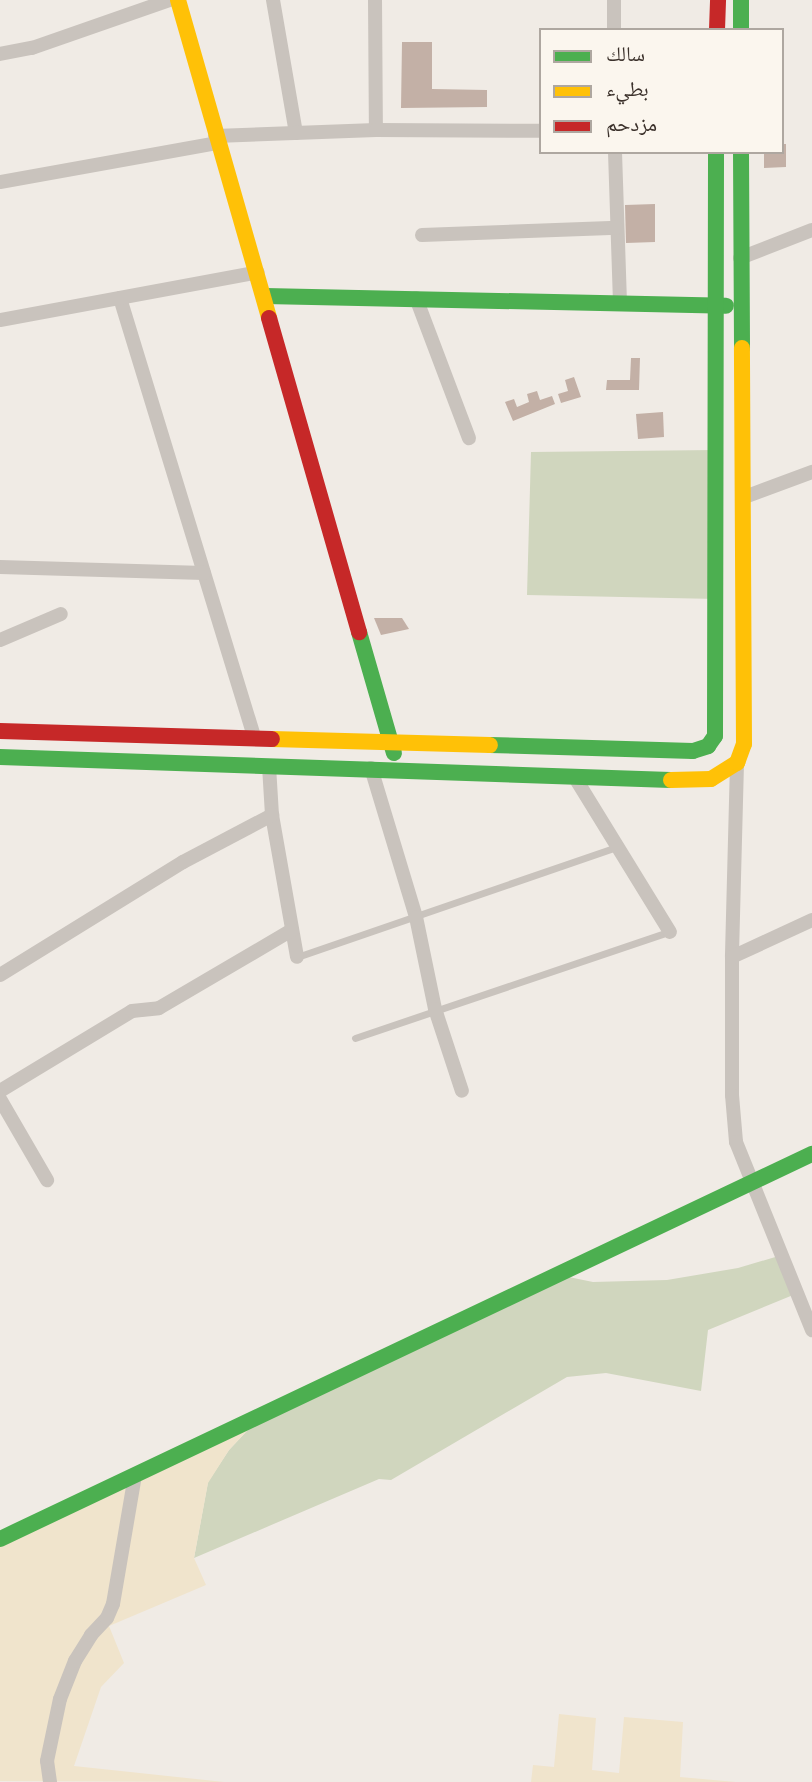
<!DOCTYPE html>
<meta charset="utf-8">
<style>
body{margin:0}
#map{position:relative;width:812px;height:1782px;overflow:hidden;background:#f0ebe5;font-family:"Asap Condensed","Noto Naskh Arabic",sans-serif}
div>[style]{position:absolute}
.green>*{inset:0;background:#d0d6be}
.sand>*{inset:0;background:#f0e4cc}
.building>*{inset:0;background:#c3b0a6}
.lane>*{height:7px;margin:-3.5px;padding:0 3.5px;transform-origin:3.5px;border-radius:3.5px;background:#c9c3bd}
.street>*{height:14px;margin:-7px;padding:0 7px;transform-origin:7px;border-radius:7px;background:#c9c3bd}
.fast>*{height:16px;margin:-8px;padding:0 8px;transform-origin:8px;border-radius:8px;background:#4caf50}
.slow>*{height:16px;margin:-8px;padding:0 8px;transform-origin:8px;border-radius:8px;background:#ffc107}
.jam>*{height:16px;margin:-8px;padding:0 8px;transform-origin:8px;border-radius:8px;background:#c62828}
span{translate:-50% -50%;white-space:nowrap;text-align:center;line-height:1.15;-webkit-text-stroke:5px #fbf6ee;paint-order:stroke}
.legend{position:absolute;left:539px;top:28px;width:245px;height:126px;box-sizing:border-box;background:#fbf6ee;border:2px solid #aea7a0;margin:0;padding:9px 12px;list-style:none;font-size:21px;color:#3b312b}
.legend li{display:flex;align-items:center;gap:14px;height:35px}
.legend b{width:35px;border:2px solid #aea7a0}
</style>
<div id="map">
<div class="green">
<div style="clip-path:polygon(715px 450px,717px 599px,527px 595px,531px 452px)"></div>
<div style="clip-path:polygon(782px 1255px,798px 1293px,708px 1330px,701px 1391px,606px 1373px,567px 1377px,391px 1480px,379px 1479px,194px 1558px,208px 1482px,229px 1450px,261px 1416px,559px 1275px,593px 1282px,667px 1280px,738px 1268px)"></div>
</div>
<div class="sand">
<div style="clip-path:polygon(261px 1416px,229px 1450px,208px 1483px,194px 1558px,206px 1585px,109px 1626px,124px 1663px,101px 1687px,74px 1766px,224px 1782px,0 1781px,0 1539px)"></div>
<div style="clip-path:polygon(559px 1714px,596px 1718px,592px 1770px,619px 1773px,624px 1717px,683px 1722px,680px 1777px,736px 1782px,531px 1782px,533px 1765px,554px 1767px)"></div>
</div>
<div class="building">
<div style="clip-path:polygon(402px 42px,432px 42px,432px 89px,487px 90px,487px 107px,401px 108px)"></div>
<div style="clip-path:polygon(782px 144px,786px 144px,786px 167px,764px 168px,764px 152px,782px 152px)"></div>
<div style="clip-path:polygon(655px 204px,655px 242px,626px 243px,625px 205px)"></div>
<div style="clip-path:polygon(631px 358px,640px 358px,639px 390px,606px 390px,607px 380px,630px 380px)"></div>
<div style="clip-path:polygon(574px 377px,581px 397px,561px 403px,558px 394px,568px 391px,565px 380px)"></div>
<div style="clip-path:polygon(537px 391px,540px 400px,552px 396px,555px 404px,513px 421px,505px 402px,514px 399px,517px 407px,529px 402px,527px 394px)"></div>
<div style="clip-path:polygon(663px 412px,664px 437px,638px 439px,636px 414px)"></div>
<div style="clip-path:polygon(374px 618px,402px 618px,409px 629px,381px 635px)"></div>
</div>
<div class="lane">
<div style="left:297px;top:957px;width:338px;rotate:-19deg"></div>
<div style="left:355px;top:1038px;width:331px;rotate:-18.7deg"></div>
</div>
<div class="street">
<div style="left:273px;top:0;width:135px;rotate:80.2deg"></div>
<div style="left:375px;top:0;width:130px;rotate:89.6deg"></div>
<div style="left:614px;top:0;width:30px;rotate:90deg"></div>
<div style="left:0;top:54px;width:33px;rotate:-11deg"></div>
<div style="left:32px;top:48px;width:146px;rotate:-19.2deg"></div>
<div style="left:215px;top:136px;width:161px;rotate:-2.1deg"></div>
<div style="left:376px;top:130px;width:165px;rotate:0.3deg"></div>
<div style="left:615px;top:152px;width:152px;rotate:88.1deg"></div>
<div style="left:0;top:182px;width:220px;rotate:-10.2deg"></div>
<div style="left:422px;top:235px;width:195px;rotate:-2.1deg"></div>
<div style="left:740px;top:258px;width:77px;rotate:-21.3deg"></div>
<div style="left:120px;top:298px;width:461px;rotate:73deg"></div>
<div style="left:416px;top:298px;width:150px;rotate:69.3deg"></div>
<div style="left:0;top:320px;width:262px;rotate:-10.5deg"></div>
<div style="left:742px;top:498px;width:75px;rotate:-20.4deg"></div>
<div style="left:0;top:567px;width:204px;rotate:1.7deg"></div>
<div style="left:0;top:640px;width:66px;rotate:-23.1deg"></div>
<div style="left:737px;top:763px;width:194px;rotate:91.5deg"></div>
<div style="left:732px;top:957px;width:138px;rotate:90deg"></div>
<div style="left:732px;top:1095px;width:47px;rotate:85.1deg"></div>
<div style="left:736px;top:1142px;width:203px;rotate:68deg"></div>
<div style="left:269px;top:766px;width:49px;rotate:86.5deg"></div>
<div style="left:272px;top:815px;width:144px;rotate:80deg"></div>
<div style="left:371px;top:768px;width:156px;rotate:73.2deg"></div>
<div style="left:416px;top:917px;width:94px;rotate:78.3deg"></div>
<div style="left:435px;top:1009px;width:86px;rotate:71.8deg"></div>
<div style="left:574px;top:776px;width:183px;rotate:58.4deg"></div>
<div style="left:732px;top:957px;width:88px;rotate:-24.8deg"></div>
<div style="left:0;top:975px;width:215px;rotate:-31.7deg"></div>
<div style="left:183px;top:862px;width:101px;rotate:-27.8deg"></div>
<div style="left:0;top:1091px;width:154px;rotate:-31.2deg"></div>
<div style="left:132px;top:1011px;width:27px;rotate:-6deg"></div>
<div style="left:159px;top:1008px;width:154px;rotate:-30.4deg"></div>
<div style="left:0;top:1099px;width:94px;rotate:59.9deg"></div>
<div style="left:50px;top:1782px;width:21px;rotate:-98deg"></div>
<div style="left:47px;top:1761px;width:63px;rotate:-78.2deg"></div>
<div style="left:60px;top:1699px;width:41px;rotate:-68.5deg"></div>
<div style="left:75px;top:1661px;width:31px;rotate:-58deg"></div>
<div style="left:91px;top:1635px;width:23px;rotate:-47deg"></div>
<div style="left:107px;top:1618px;width:15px;rotate:-67deg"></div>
<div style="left:113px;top:1604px;width:131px;rotate:-80.3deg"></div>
</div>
<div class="fast">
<div style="left:741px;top:0;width:30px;rotate:90deg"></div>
<div style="left:741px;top:152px;width:196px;rotate:89.7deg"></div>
<div style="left:265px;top:296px;width:461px;rotate:1.2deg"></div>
<div style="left:359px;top:632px;width:126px;rotate:73.9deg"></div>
<div style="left:490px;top:745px;width:203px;rotate:1.7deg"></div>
<div style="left:693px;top:751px;width:16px;rotate:-18deg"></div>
<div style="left:708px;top:746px;width:12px;rotate:-55deg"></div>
<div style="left:715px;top:736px;width:584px;rotate:-89.9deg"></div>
<div style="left:0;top:757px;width:671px;rotate:1.96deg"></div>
<div style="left:0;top:1539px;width:899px;rotate:-25.37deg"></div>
</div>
<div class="slow">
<div style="left:178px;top:0;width:331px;rotate:74deg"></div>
<div style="left:272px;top:739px;width:218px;rotate:1.6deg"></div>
<div style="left:671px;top:780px;width:40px;rotate:-1.4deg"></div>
<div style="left:711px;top:779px;width:31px;rotate:-32deg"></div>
<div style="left:737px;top:763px;width:20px;rotate:-70deg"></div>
<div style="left:744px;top:744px;width:396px;rotate:-90.3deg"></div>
</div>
<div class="jam">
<div style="left:717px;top:30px;width:30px;rotate:-88deg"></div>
<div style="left:269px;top:318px;width:327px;rotate:74deg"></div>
<div style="left:0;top:731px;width:272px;rotate:1.7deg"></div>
</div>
<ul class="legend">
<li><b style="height:9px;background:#4caf50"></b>سالك</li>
<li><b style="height:9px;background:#ffc107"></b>بطيء</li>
<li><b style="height:9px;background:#c62828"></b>مزدحم</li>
</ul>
</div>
